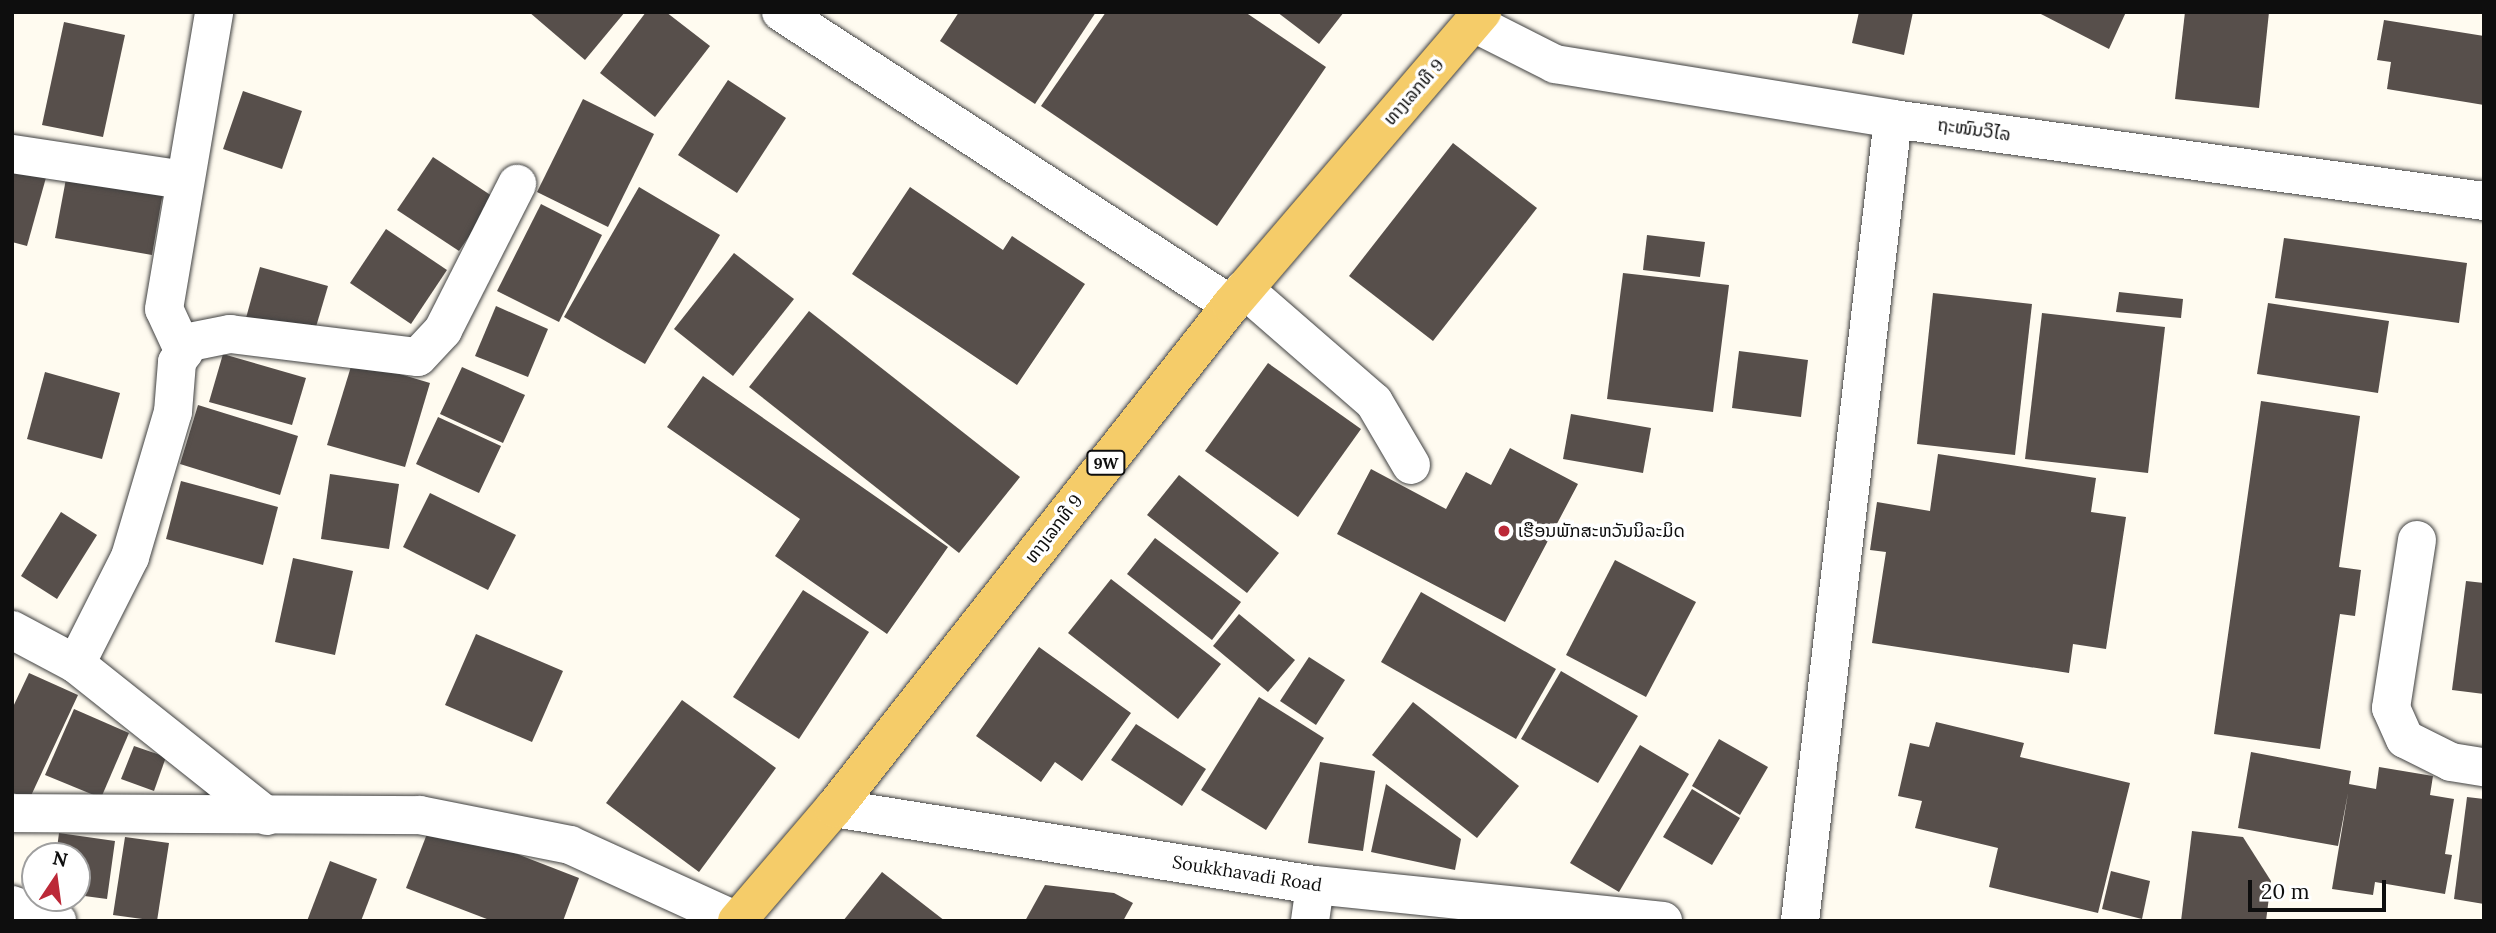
<!DOCTYPE html>
<meta charset="utf-8">
<style>
body{margin:0}
#map{position:relative;width:2496px;height:933px;overflow:hidden;background:#fffbf0;font-family:Lora,"Noto Sans Lao",serif}
div>[style]{position:absolute}
.building>*{inset:0;background:#574f4b}
.roads{filter:drop-shadow(0 0 2px #414141) drop-shadow(0 0 2px #414141)}
.minor>*{height:38px;margin:-19px;padding:0 19px;transform-origin:19px;border-radius:19px;background:#fff}
.major>*{height:38px;margin:-19px;padding:0 19px;transform-origin:19px;border-radius:19px;background:#f5cc69}
.dots>*{width:19px;height:19px;translate:-50% -50%;box-sizing:border-box;border:4px solid #fff;border-radius:50%}
span{translate:-50% -50%;white-space:nowrap;text-align:center;line-height:1.15;-webkit-text-stroke:7px #fff;paint-order:stroke}
.shield-label span{padding:2px 5px;background:#fff;border:2px solid;border-radius:5px;-webkit-text-stroke-width:0}
.shield-label{font-size:16px;color:#0e0e0e;font-weight:700}
.street-label{font-size:18px;color:#0e0e0e}
.poi-label{font-size:18px;color:#0e0e0e}
.left{translate:0 -50%;text-align:left}
.frame{position:absolute;inset:0;border:14px solid #0e0e0e;pointer-events:none}
.north{position:absolute;left:21px;top:842px;width:70px;height:70px;box-sizing:border-box;background:#fff;border:2px solid #9f9f9f;border-radius:50%;rotate:13deg;font-size:19px;font-weight:700;line-height:28px;text-align:center;color:#0e0e0e}
.north::after{content:'';display:block;margin:auto;width:24px;height:32px;background:#bc2938;clip-path:polygon(50% 0,100% 100%,50% 72%,0 100%)}
.scale{position:absolute;left:2248px;top:880px;width:138px;height:32px;box-sizing:border-box;border:4px solid #0e0e0e;border-top:0;padding-left:9px;font-size:21px;line-height:24px;white-space:nowrap;color:#0e0e0e;-webkit-text-stroke:5px #fff;paint-order:stroke}
</style>
<div id="map">
<div class="building">
<div style="clip-path:polygon(529px 12px,625px 12px,585px 60px)"></div>
<div style="clip-path:polygon(646px 12px,666px 12px,710px 46px,655px 117px,600px 73px)"></div>
<div style="clip-path:polygon(959px 12px,1096px 12px,1035px 104px,940px 41px)"></div>
<div style="clip-path:polygon(1106px 12px,1245px 12px,1326px 67px,1217px 226px,1041px 106px)"></div>
<div style="clip-path:polygon(1277px 12px,1344px 12px,1319px 44px)"></div>
<div style="clip-path:polygon(1859px 12px,1913px 12px,1904px 55px,1852px 43px)"></div>
<div style="clip-path:polygon(2037px 12px,2126px 12px,2109px 49px)"></div>
<div style="clip-path:polygon(2185px 12px,2269px 12px,2259px 108px,2175px 99px)"></div>
<div style="clip-path:polygon(2384px 20px,2484px 36px,2484px 105px,2387px 89px,2391px 62px,2377px 60px)"></div>
<div style="clip-path:polygon(64px 22px,125px 35px,103px 137px,42px 125px)"></div>
<div style="clip-path:polygon(728px 80px,786px 118px,737px 193px,678px 155px)"></div>
<div style="clip-path:polygon(243px 91px,302px 111px,282px 169px,223px 149px)"></div>
<div style="clip-path:polygon(583px 99px,654px 134px,608px 227px,537px 192px)"></div>
<div style="clip-path:polygon(1453px 143px,1537px 208px,1433px 341px,1349px 276px)"></div>
<div style="clip-path:polygon(433px 157px,495px 198px,459px 251px,397px 210px)"></div>
<div style="clip-path:polygon(12px 165px,47px 174px,27px 246px,12px 242px)"></div>
<div style="clip-path:polygon(68px 168px,164px 186px,152px 255px,55px 238px)"></div>
<div style="clip-path:polygon(639px 187px,720px 235px,645px 364px,564px 317px)"></div>
<div style="clip-path:polygon(910px 187px,1003px 250px,1012px 236px,1085px 284px,1017px 385px,852px 274px)"></div>
<div style="clip-path:polygon(541px 204px,602px 235px,559px 322px,497px 291px)"></div>
<div style="clip-path:polygon(386px 229px,447px 270px,411px 324px,350px 283px)"></div>
<div style="clip-path:polygon(1647px 235px,1705px 242px,1700px 277px,1643px 270px)"></div>
<div style="clip-path:polygon(2284px 238px,2467px 263px,2459px 323px,2275px 298px)"></div>
<div style="clip-path:polygon(734px 253px,794px 299px,733px 376px,674px 329px)"></div>
<div style="clip-path:polygon(260px 267px,328px 286px,313px 337px,246px 318px)"></div>
<div style="clip-path:polygon(1623px 273px,1729px 285px,1713px 412px,1607px 399px)"></div>
<div style="clip-path:polygon(2119px 292px,2183px 299px,2181px 318px,2116px 312px)"></div>
<div style="clip-path:polygon(1933px 293px,2032px 304px,2015px 455px,1917px 444px)"></div>
<div style="clip-path:polygon(2268px 303px,2389px 321px,2378px 393px,2257px 374px)"></div>
<div style="clip-path:polygon(496px 306px,548px 329px,528px 377px,475px 356px)"></div>
<div style="clip-path:polygon(809px 311px,1020px 477px,959px 553px,749px 387px)"></div>
<div style="clip-path:polygon(2042px 313px,2165px 327px,2148px 473px,2025px 459px)"></div>
<div style="clip-path:polygon(1739px 351px,1808px 360px,1801px 417px,1732px 408px)"></div>
<div style="clip-path:polygon(223px 354px,306px 378px,292px 425px,209px 402px)"></div>
<div style="clip-path:polygon(353px 360px,430px 383px,405px 467px,327px 445px)"></div>
<div style="clip-path:polygon(1268px 363px,1361px 429px,1298px 517px,1205px 451px)"></div>
<div style="clip-path:polygon(462px 367px,525px 395px,503px 443px,440px 414px)"></div>
<div style="clip-path:polygon(45px 372px,120px 393px,102px 459px,27px 439px)"></div>
<div style="clip-path:polygon(703px 376px,948px 547px,887px 634px,775px 556px,800px 519px,667px 427px)"></div>
<div style="clip-path:polygon(2261px 401px,2360px 416px,2339px 567px,2361px 570px,2355px 616px,2340px 614px,2320px 749px,2214px 734px)"></div>
<div style="clip-path:polygon(198px 405px,298px 436px,280px 495px,180px 464px)"></div>
<div style="clip-path:polygon(1571px 414px,1651px 428px,1643px 473px,1563px 459px)"></div>
<div style="clip-path:polygon(438px 417px,501px 446px,479px 493px,416px 464px)"></div>
<div style="clip-path:polygon(1510px 448px,1578px 484px,1505px 622px,1337px 534px,1371px 469px,1446px 509px,1466px 472px,1491px 485px)"></div>
<div style="clip-path:polygon(1938px 454px,2096px 478px,2091px 512px,2126px 517px,2106px 649px,2073px 644px,2069px 673px,1872px 643px,1886px 552px,1870px 550px,1877px 502px,1930px 511px)"></div>
<div style="clip-path:polygon(330px 474px,399px 484px,389px 549px,321px 539px)"></div>
<div style="clip-path:polygon(1179px 475px,1279px 553px,1247px 593px,1147px 515px)"></div>
<div style="clip-path:polygon(181px 481px,278px 507px,263px 565px,166px 539px)"></div>
<div style="clip-path:polygon(430px 493px,516px 535px,488px 590px,403px 547px)"></div>
<div style="clip-path:polygon(61px 512px,97px 535px,57px 599px,21px 576px)"></div>
<div style="clip-path:polygon(1155px 538px,1241px 602px,1212px 640px,1127px 574px)"></div>
<div style="clip-path:polygon(293px 558px,353px 571px,335px 655px,275px 642px)"></div>
<div style="clip-path:polygon(1615px 560px,1696px 602px,1646px 697px,1566px 655px)"></div>
<div style="clip-path:polygon(1111px 579px,1221px 664px,1178px 719px,1068px 633px)"></div>
<div style="clip-path:polygon(2466px 581px,2484px 583px,2484px 694px,2452px 690px)"></div>
<div style="clip-path:polygon(803px 590px,869px 632px,799px 739px,733px 697px)"></div>
<div style="clip-path:polygon(1421px 592px,1556px 669px,1516px 739px,1381px 662px)"></div>
<div style="clip-path:polygon(1239px 614px,1295px 660px,1268px 692px,1213px 646px)"></div>
<div style="clip-path:polygon(476px 634px,563px 671px,532px 742px,445px 705px)"></div>
<div style="clip-path:polygon(1039px 647px,1131px 713px,1082px 781px,1055px 762px,1041px 782px,976px 736px)"></div>
<div style="clip-path:polygon(1309px 657px,1345px 680px,1316px 725px,1280px 701px)"></div>
<div style="clip-path:polygon(1561px 671px,1638px 716px,1598px 783px,1521px 739px)"></div>
<div style="clip-path:polygon(29px 673px,78px 695px,29px 800px,12px 792px,12px 709px)"></div>
<div style="clip-path:polygon(1259px 697px,1324px 738px,1266px 830px,1201px 790px)"></div>
<div style="clip-path:polygon(682px 700px,776px 768px,699px 872px,606px 803px)"></div>
<div style="clip-path:polygon(1413px 702px,1519px 786px,1477px 838px,1372px 755px)"></div>
<div style="clip-path:polygon(74px 709px,129px 733px,101px 798px,45px 775px)"></div>
<div style="clip-path:polygon(1936px 722px,2024px 743px,2020px 757px,2130px 783px,2098px 913px,1989px 887px,1998px 848px,1915px 828px,1922px 801px,1898px 796px,1910px 743px,1929px 747px)"></div>
<div style="clip-path:polygon(1136px 724px,1206px 769px,1182px 806px,1111px 760px)"></div>
<div style="clip-path:polygon(1719px 739px,1768px 767px,1740px 815px,1692px 786px)"></div>
<div style="clip-path:polygon(1640px 745px,1689px 774px,1619px 892px,1570px 863px)"></div>
<div style="clip-path:polygon(134px 746px,166px 757px,154px 791px,121px 779px)"></div>
<div style="clip-path:polygon(2251px 752px,2351px 771px,2349px 784px,2376px 789px,2379px 767px,2433px 776px,2430px 795px,2454px 799px,2445px 854px,2452px 855px,2445px 894px,2375px 882px,2373px 895px,2332px 889px,2348px 793px,2338px 846px,2238px 828px)"></div>
<div style="clip-path:polygon(1320px 762px,1375px 771px,1363px 851px,1308px 843px)"></div>
<div style="clip-path:polygon(1386px 784px,1461px 839px,1455px 870px,1371px 852px)"></div>
<div style="clip-path:polygon(1692px 789px,1740px 818px,1712px 865px,1663px 837px)"></div>
<div style="clip-path:polygon(2467px 797px,2484px 799px,2484px 904px,2454px 899px)"></div>
<div style="clip-path:polygon(432px 821px,579px 878px,563px 921px,492px 921px,406px 888px)"></div>
<div style="clip-path:polygon(2192px 831px,2243px 837px,2271px 881px,2266px 921px,2181px 921px)"></div>
<div style="clip-path:polygon(59px 833px,115px 841px,107px 899px,77px 895px,77px 856px,56px 856px)"></div>
<div style="clip-path:polygon(125px 837px,169px 843px,157px 921px,113px 915px)"></div>
<div style="clip-path:polygon(330px 861px,377px 879px,361px 921px,307px 921px)"></div>
<div style="clip-path:polygon(2111px 871px,2150px 881px,2142px 919px,2102px 909px)"></div>
<div style="clip-path:polygon(882px 872px,945px 921px,843px 921px)"></div>
<div style="clip-path:polygon(1045px 885px,1114px 893px,1133px 903px,1123px 921px,1025px 921px)"></div>
</div>
<div class="roads">
<div class="minor">
<div style="left:781px;top:12px;width:537px;rotate:33.07deg"></div>
<div style="left:1474px;top:23px;width:91px;rotate:26.8deg"></div>
<div style="left:1555px;top:64px;width:342px;rotate:9.2deg"></div>
<div style="left:1893px;top:119px;width:597px;rotate:7.9deg"></div>
<div style="left:12px;top:154px;width:174px;rotate:8.6deg"></div>
<div style="left:1244px;top:289px;width:172px;rotate:41deg"></div>
<div style="left:1374px;top:402px;width:73px;rotate:59.6deg"></div>
<div style="left:184px;top:352px;width:47px;rotate:-114.9deg"></div>
<div style="left:164px;top:309px;width:301px;rotate:-80.4deg"></div>
<div style="left:2417px;top:540px;width:170px;rotate:98.8deg"></div>
<div style="left:2391px;top:708px;width:34px;rotate:66deg"></div>
<div style="left:2405px;top:739px;width:51px;rotate:26.6deg"></div>
<div style="left:2451px;top:762px;width:33px;rotate:9deg"></div>
<div style="left:12px;top:630px;width:72px;rotate:28deg"></div>
<div style="left:834px;top:808px;width:487px;rotate:9.1deg"></div>
<div style="left:1315px;top:885px;width:350px;rotate:5.9deg"></div>
<div style="left:12px;top:813px;width:408px;rotate:0.3deg"></div>
<div style="left:420px;top:815px;width:153px;rotate:11.3deg"></div>
<div style="left:570px;top:845px;width:183px;rotate:24.5deg"></div>
<div style="left:267px;top:816px;width:244px;rotate:-141.5deg"></div>
<div style="left:76px;top:664px;width:120px;rotate:-63.2deg"></div>
<div style="left:130px;top:557px;width:151px;rotate:-73.5deg"></div>
<div style="left:173px;top:412px;width:50px;rotate:-85.4deg"></div>
<div style="left:177px;top:362px;width:24px;rotate:-57deg"></div>
<div style="left:190px;top:342px;width:41px;rotate:-11.3deg"></div>
<div style="left:230px;top:334px;width:189px;rotate:7deg"></div>
<div style="left:418px;top:357px;width:37px;rotate:-47deg"></div>
<div style="left:443px;top:330px;width:164px;rotate:-63.1deg"></div>
<div style="left:12px;top:905px;width:48px;rotate:19.6deg"></div>
<div style="left:1310px;top:921px;width:36px;rotate:-82deg"></div>
<div style="left:1800px;top:921px;width:807px;rotate:-83.39deg"></div>
</div>
<div class="major">
<div style="left:737px;top:921px;width:149px;rotate:-49.4deg"></div>
<div style="left:834px;top:808px;width:641px;rotate:-51.72deg"></div>
<div style="left:1231px;top:305px;width:386px;rotate:-49.4deg"></div>
</div>
</div>
<div class="dots">
<div style="left:1504px;top:531px;background:#bc2938"></div>
</div>
<div class="shield-label">
<span style="left:1106px;top:463px">9W</span>
</div>
<div class="street-label">
<span style="left:1414px;top:92px;rotate:-49deg">ທາງເລກທີ 9</span>
<span style="left:1974px;top:130px;rotate:8deg">ຖະໜົນວິໄລ</span>
<span style="left:1054px;top:529px;rotate:-52deg">ທາງເລກທີ 9</span>
<span style="left:1247px;top:874px;rotate:9deg">Soukkhavadi Road</span>
</div>
<div class="poi-label">
<span class="left" style="left:1518px;top:531px">ເຮືອນພັກສະຫວັນນິລະມິດ</span>
</div>
<div class="frame"></div>
<div class="north">N</div>
<div class="scale">20 m</div>
</div>
